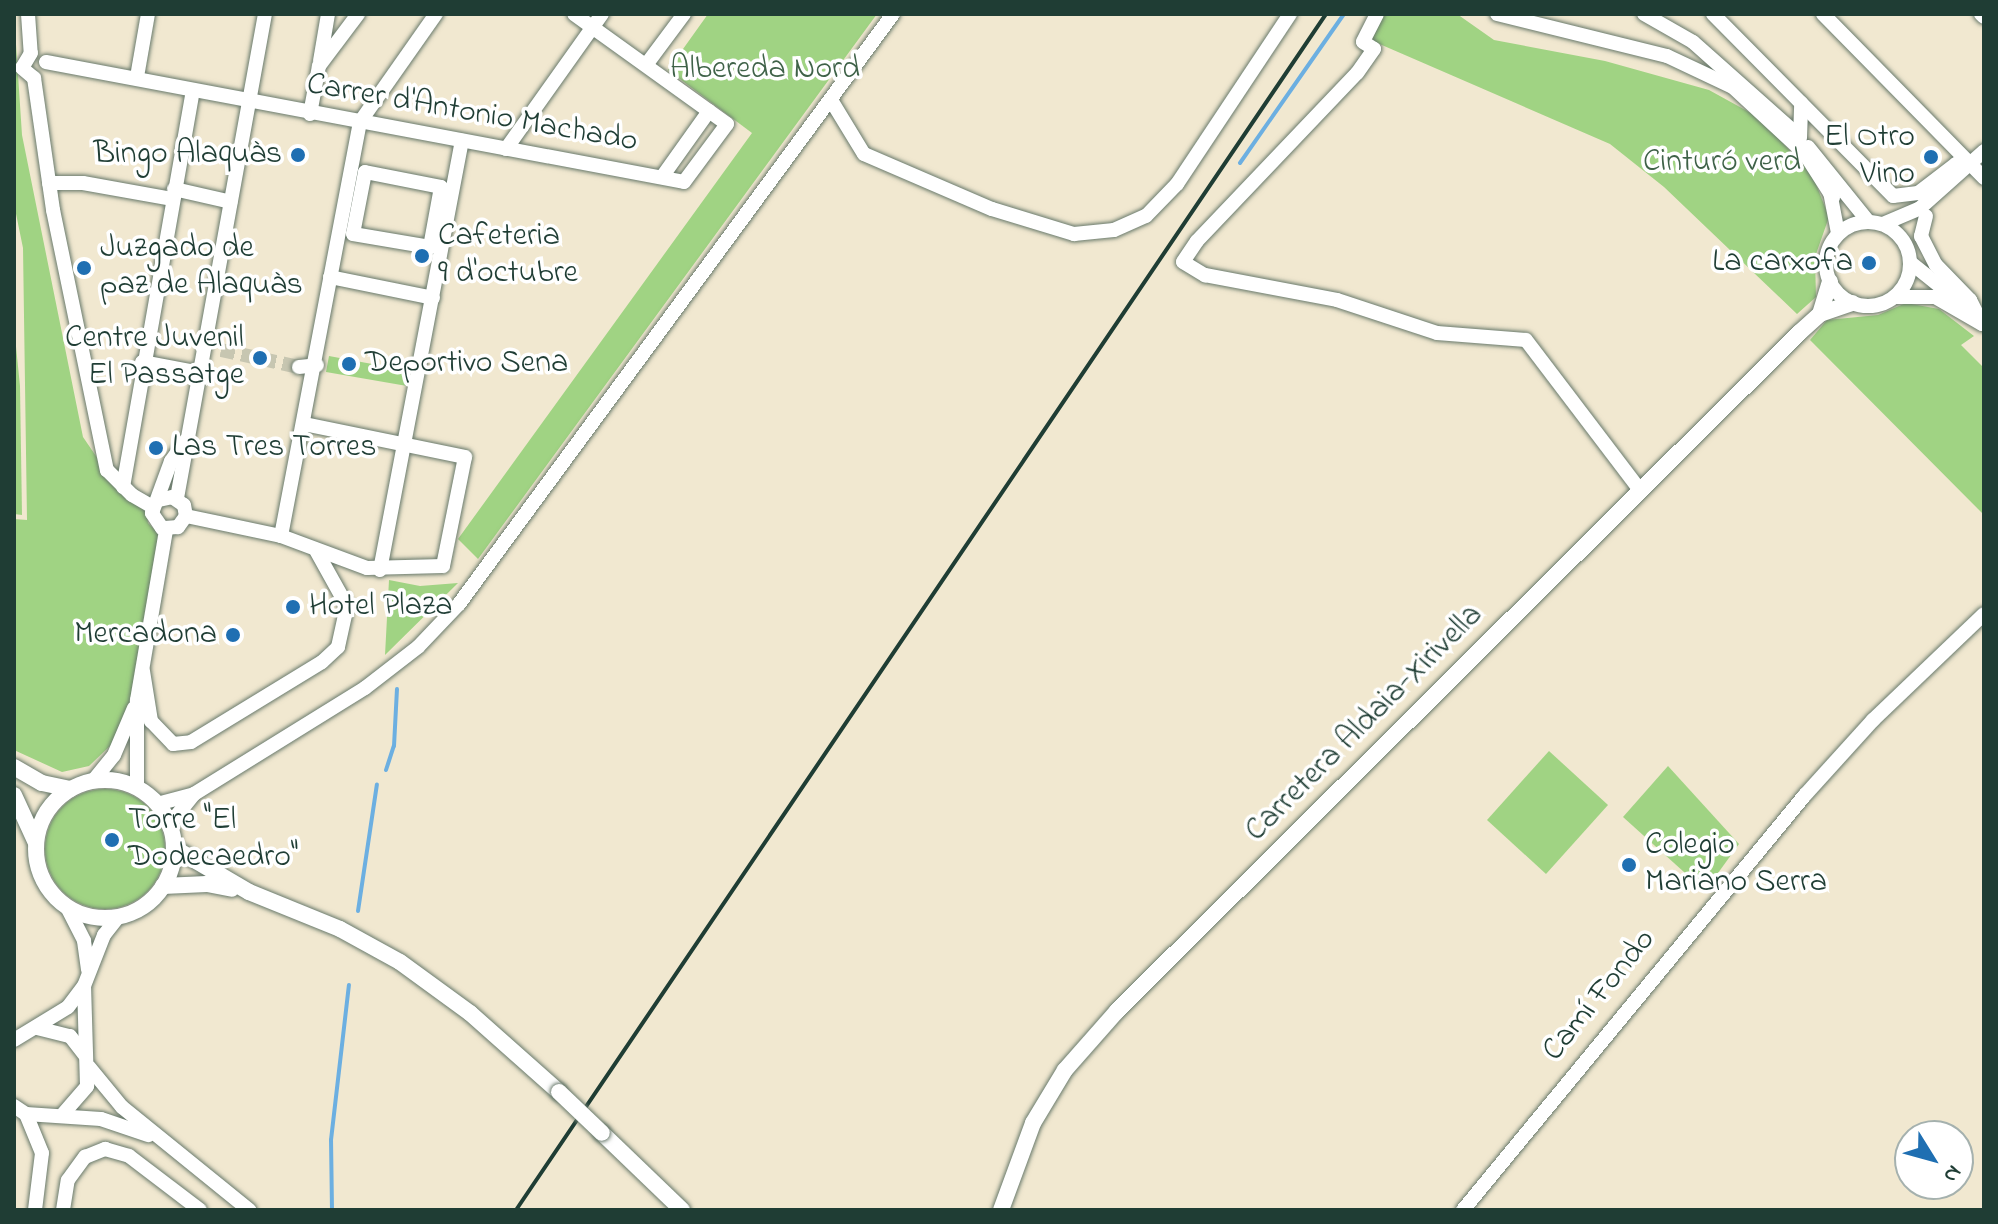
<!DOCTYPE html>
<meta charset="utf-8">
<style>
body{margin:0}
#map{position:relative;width:1998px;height:1224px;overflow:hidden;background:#f1e8d0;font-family:"Indie Flower",sans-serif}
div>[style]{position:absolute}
.green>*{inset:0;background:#a0d383}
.round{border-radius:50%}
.stream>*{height:4px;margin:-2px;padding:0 2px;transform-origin:2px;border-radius:2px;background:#6cafe1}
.minor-tunnel>*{height:14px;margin-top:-7px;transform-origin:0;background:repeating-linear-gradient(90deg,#c7c6b1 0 14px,transparent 0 21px)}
.roads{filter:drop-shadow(0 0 2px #68796b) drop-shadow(0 0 2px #68796b)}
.minor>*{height:14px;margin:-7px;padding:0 7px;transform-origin:7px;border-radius:7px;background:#fff}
.minor>.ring{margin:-7px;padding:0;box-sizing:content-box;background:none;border:14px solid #fff;border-radius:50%}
.major>*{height:16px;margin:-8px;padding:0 8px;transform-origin:8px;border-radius:8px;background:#fff}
.major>.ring{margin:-8px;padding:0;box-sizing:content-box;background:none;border:16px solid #fff;border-radius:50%}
.rail>*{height:4px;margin:-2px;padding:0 2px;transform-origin:2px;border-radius:2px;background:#1f3d34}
.bridges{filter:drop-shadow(0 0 2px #68796b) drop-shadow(0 0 2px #68796b)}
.major-bridge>*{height:16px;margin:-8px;padding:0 8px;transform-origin:8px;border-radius:8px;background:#fff}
.dots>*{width:22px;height:22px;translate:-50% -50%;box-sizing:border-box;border:4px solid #fff;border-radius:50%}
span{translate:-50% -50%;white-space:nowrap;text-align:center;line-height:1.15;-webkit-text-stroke:7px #fff;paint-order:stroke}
.park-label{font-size:32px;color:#3f6248}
.street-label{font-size:32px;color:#1f3d34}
.poi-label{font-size:32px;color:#1f3d34}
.right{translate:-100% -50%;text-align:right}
.left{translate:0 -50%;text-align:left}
.frame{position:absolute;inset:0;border:16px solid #1f3d34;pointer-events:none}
.north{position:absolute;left:1894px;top:1120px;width:80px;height:80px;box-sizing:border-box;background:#fff;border:2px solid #a5b1ae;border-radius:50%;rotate:127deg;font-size:22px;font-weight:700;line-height:32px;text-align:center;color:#1f3d34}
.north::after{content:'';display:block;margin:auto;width:28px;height:36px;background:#1f6fb2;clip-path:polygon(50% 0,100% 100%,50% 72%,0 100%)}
</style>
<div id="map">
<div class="green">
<div style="clip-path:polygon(14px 14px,22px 135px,83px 437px,115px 484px,146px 508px,148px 523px,159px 534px,131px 699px,111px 745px,89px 766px,62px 772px,14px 750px,14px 519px,27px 520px,23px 248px,14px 204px)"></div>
<div style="clip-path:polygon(708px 14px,877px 14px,478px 559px,458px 539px,752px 133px,668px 70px)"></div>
<div style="clip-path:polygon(1383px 14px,1457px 14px,1494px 40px,1605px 61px,1709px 90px,1758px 117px,1812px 174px,1829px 217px,1815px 257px,1816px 297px,1797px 314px,1664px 187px,1610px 144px,1368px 39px)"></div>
<div style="clip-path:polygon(1906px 303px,1939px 309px,1974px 336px,1961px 345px,1984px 368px,1984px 515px,1810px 340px,1827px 320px,1878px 315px)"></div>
<div style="clip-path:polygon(14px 327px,20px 386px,22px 515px,14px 514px)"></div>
<div style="clip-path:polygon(329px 356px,410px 371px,407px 386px,326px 372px)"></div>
<div style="clip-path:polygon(389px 580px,420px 586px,458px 583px,385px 655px)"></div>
<div style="clip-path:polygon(1549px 751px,1608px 805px,1546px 874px,1487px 820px)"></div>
<div style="clip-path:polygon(1668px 766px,1739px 844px,1705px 891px,1623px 817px)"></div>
<div class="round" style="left:45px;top:789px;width:120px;height:120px"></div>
</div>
<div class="stream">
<div style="left:1240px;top:163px;width:182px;rotate:-55.1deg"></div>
<div style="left:386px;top:770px;width:25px;rotate:-72deg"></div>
<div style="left:394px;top:746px;width:57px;rotate:-87deg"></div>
<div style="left:358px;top:911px;width:128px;rotate:-81.5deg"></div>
<div style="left:332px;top:1210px;width:70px;rotate:-90.8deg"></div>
<div style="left:331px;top:1140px;width:156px;rotate:-83.4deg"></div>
</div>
<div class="minor-tunnel">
<div style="left:221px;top:350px;width:80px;rotate:12.3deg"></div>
</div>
<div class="roads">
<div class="minor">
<div style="left:28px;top:14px;width:39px;rotate:86deg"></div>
<div style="left:1377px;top:14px;width:31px;rotate:117deg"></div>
<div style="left:1363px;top:42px;width:13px;rotate:32deg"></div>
<div style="left:1374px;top:49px;width:29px;rotate:125deg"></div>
<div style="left:1357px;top:73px;width:232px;rotate:133.6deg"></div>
<div style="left:1197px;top:241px;width:25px;rotate:124deg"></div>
<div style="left:1183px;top:262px;width:26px;rotate:31deg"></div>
<div style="left:1205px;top:275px;width:134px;rotate:10.7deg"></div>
<div style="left:1337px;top:300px;width:105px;rotate:18.3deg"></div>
<div style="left:1437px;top:333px;width:89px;rotate:4.5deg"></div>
<div style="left:1526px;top:340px;width:188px;rotate:52.8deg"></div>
<div style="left:1497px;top:14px;width:175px;rotate:13.9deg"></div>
<div style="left:1667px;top:56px;width:73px;rotate:25.2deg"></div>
<div style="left:1733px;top:87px;width:98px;rotate:42.9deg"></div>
<div style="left:1805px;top:154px;width:52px;rotate:57.5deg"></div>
<div style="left:1644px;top:14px;width:56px;rotate:29.7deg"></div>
<div style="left:1693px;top:42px;width:131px;rotate:41.6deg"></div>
<div style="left:1713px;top:14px;width:256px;rotate:45.3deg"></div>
<div style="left:1893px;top:196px;width:25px;rotate:-7deg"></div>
<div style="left:1918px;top:193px;width:48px;rotate:-37.3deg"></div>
<div style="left:1956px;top:164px;width:15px"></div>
<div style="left:1823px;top:14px;width:230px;rotate:45.5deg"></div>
<div style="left:1981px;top:14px;width:4px;rotate:45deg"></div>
<div style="left:31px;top:53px;width:17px;rotate:121deg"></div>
<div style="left:22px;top:68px;width:16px;rotate:40deg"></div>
<div style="left:320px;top:61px;width:48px;rotate:-80.3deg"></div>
<div style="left:46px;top:62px;width:649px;rotate:10.65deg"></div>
<div style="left:684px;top:182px;width:72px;rotate:-53.4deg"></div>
<div style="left:727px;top:124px;width:188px;rotate:-144.3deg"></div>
<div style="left:646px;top:65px;width:64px;rotate:-53.3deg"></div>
<div style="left:137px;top:77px;width:64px;rotate:-80.1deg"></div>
<div style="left:34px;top:78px;width:133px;rotate:81.8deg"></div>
<div style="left:53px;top:210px;width:266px;rotate:78.3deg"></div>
<div style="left:107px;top:470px;width:35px;rotate:45deg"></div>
<div style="left:132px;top:495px;width:24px;rotate:30deg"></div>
<div style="left:831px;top:100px;width:63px;rotate:58.6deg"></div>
<div style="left:864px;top:154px;width:139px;rotate:23.3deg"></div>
<div style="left:992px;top:209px;width:86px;rotate:17deg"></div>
<div style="left:1074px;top:234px;width:40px;rotate:-5.7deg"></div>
<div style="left:1114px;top:230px;width:35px;rotate:-24deg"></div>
<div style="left:1146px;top:216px;width:45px;rotate:-45.9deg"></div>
<div style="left:1177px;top:184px;width:204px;rotate:-56.4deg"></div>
<div style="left:310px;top:114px;width:49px;rotate:-79.4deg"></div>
<div style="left:319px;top:66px;width:65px;rotate:-53.1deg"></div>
<div style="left:1800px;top:138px;width:35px;rotate:-88deg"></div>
<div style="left:1808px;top:147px;width:95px;rotate:51deg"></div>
<div style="left:506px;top:149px;width:166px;rotate:-54.6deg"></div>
<div style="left:365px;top:172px;width:77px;rotate:11.2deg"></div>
<div style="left:441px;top:187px;width:61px;rotate:100.4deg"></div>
<div style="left:430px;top:247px;width:78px;rotate:-170.4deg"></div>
<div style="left:353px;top:234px;width:63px;rotate:-79deg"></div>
<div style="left:662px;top:177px;width:81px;rotate:-54.5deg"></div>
<div style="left:49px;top:183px;width:34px"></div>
<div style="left:83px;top:183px;width:90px;rotate:10.2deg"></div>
<div style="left:174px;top:189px;width:58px;rotate:12.8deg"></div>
<div style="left:1830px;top:192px;width:42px;rotate:79deg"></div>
<div style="left:1926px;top:216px;width:21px;rotate:104deg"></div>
<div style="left:1921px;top:236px;width:33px;rotate:63deg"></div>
<div style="left:1936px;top:265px;width:49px;rotate:45.8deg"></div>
<div style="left:1970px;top:300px;width:27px;rotate:63deg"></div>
<div class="ring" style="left:1826px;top:222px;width:70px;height:70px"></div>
<div style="left:1883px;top:224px;width:39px;rotate:-23deg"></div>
<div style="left:1919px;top:209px;width:87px;rotate:-41.7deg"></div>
<div style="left:1911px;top:263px;width:64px;rotate:38.7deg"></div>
<div style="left:330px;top:277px;width:105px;rotate:11.5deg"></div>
<div style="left:1895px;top:297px;width:40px"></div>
<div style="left:1935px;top:297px;width:54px;rotate:29.9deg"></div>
<div style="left:142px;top:362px;width:59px;rotate:10.7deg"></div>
<div style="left:299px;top:367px;width:18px;rotate:-6deg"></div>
<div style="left:123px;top:487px;width:402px;rotate:-80deg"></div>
<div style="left:177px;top:498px;width:492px;rotate:-79.7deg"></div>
<div style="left:159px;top:500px;width:13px;rotate:-13deg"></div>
<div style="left:172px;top:497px;width:14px;rotate:34deg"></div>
<div style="left:184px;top:505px;width:11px;rotate:80deg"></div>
<div style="left:186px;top:516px;width:14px;rotate:126deg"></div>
<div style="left:178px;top:527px;width:16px;rotate:176deg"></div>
<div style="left:162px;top:528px;width:18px;rotate:-124deg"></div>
<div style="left:152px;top:513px;width:55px;rotate:-69.9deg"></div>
<div style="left:171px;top:461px;width:26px;rotate:-54deg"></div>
<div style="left:186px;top:516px;width:97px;rotate:11.9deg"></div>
<div style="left:281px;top:536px;width:92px;rotate:20.4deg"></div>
<div style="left:367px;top:568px;width:76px;rotate:-1.5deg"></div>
<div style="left:443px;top:566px;width:111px;rotate:-78.6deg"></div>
<div style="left:465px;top:457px;width:164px;rotate:-168.4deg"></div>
<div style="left:281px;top:536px;width:421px;rotate:-79.2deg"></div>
<div style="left:360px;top:122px;width:132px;rotate:-54.9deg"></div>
<div style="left:380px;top:570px;width:437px;rotate:-79.2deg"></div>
<div style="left:143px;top:671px;width:51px;rotate:80.9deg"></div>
<div style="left:151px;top:721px;width:32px;rotate:46deg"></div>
<div style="left:173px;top:744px;width:18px;rotate:-6deg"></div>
<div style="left:191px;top:742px;width:153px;rotate:-31.4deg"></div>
<div style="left:322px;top:662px;width:22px;rotate:-43deg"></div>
<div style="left:338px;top:647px;width:42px;rotate:-77.6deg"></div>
<div style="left:347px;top:606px;width:62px;rotate:-119.1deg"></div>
<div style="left:93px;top:781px;width:33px;rotate:-51deg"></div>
<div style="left:114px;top:755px;width:51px;rotate:-66.9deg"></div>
<div style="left:137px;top:788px;width:88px;rotate:-90deg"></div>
<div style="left:137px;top:700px;width:172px;rotate:-80.3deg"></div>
<div style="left:157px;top:804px;width:38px;rotate:-15deg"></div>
<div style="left:194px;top:794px;width:201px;rotate:-31.8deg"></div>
<div style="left:365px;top:688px;width:67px;rotate:-37.7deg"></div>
<div style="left:418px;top:647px;width:59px;rotate:-46.4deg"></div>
<div style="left:459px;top:604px;width:732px;rotate:-53.66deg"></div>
<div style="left:169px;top:825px;width:40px;rotate:-51deg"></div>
<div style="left:67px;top:907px;width:38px;rotate:63deg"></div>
<div style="left:84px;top:941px;width:29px;rotate:82deg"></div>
<div style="left:37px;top:1028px;width:34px;rotate:14deg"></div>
<div style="left:70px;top:1036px;width:24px;rotate:52deg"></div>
<div style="left:14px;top:1040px;width:63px;rotate:-31.4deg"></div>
<div style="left:68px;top:1007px;width:26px;rotate:-53deg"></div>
<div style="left:89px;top:1067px;width:52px;rotate:50.5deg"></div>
<div style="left:122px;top:1107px;width:164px;rotate:39deg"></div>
<div style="left:14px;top:1106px;width:14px;rotate:34deg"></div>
<div style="left:26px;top:1114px;width:75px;rotate:3.8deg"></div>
<div style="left:101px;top:1119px;width:50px;rotate:18.8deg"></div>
<div style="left:26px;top:1114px;width:42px;rotate:67.7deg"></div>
<div style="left:42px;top:1153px;width:57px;rotate:97deg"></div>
<div style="left:63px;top:1114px;width:37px;rotate:-49deg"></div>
<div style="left:87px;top:1086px;width:100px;rotate:-91.7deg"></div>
<div style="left:84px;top:986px;width:55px;rotate:-68.6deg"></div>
<div style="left:104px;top:935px;width:23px;rotate:-52deg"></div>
<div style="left:63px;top:1210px;width:30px;rotate:-81deg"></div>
<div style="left:68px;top:1180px;width:29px;rotate:-54deg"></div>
<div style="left:85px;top:1157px;width:22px;rotate:-22deg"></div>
<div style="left:105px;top:1149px;width:25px;rotate:16deg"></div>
<div style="left:129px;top:1156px;width:89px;rotate:37.3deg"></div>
<div style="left:1463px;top:1210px;width:538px;rotate:-50.51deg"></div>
<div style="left:1805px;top:795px;width:101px;rotate:-47.8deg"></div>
<div style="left:1873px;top:720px;width:153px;rotate:-43.7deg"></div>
</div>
<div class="major">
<div style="left:1820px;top:314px;width:34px;rotate:-73deg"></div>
<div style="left:14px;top:767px;width:32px;rotate:30deg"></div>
<div style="left:42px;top:783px;width:29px;rotate:12deg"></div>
<div class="ring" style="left:36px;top:780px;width:122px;height:122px"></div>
<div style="left:14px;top:795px;width:53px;rotate:65.4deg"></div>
<div style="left:174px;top:848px;width:87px;rotate:30.4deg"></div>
<div style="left:249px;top:892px;width:98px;rotate:22.1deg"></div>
<div style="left:340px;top:929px;width:68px;rotate:28.8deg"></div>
<div style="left:400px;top:962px;width:87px;rotate:36.1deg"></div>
<div style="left:470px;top:1013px;width:119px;rotate:41.6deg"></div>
<div style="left:163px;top:886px;width:44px;rotate:-2.6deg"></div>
<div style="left:207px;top:884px;width:25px;rotate:11deg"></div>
<div style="left:602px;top:1133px;width:111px;rotate:43.9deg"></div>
<div style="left:1001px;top:1210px;width:93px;rotate:-69.8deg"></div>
<div style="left:1033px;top:1123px;width:62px;rotate:-58.9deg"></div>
<div style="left:1065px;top:1070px;width:79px;rotate:-48.6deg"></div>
<div style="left:1117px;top:1011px;width:962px;rotate:-44.83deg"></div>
<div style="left:1799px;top:333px;width:28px;rotate:-42deg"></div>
<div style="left:1820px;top:314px;width:34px;rotate:-19deg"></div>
</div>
</div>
<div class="rail">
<div style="left:516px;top:1210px;width:1444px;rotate:-55.89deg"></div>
</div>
<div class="bridges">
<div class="major-bridge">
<div style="left:559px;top:1092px;width:59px;rotate:43.6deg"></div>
</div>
</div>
<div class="dots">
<div style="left:298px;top:155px;background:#1f6fb2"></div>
<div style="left:1931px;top:157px;background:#1f6fb2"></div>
<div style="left:422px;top:256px;background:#1f6fb2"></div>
<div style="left:1869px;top:263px;background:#1f6fb2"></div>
<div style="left:84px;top:268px;background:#1f6fb2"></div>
<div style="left:260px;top:358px;background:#1f6fb2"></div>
<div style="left:349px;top:364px;background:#1f6fb2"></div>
<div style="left:156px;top:448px;background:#1f6fb2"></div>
<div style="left:293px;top:607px;background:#1f6fb2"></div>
<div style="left:233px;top:635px;background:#1f6fb2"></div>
<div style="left:112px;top:840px;background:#1f6fb2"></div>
<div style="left:1629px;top:865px;background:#1f6fb2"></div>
</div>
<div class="park-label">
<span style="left:765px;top:70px">Albereda Nord</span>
<span style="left:1722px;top:163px">Cinturó verd</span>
</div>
<div class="street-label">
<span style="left:472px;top:114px;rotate:10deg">Carrer d'Antonio Machado</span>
<span style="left:1365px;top:724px;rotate:-45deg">Carretera Aldaia-Xirivella</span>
<span style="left:1600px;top:996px;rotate:-51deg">Camí Fondo</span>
</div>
<div class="poi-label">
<span class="right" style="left:1915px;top:157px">El Otro<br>Vino</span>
<span class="right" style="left:282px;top:155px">Bingo Alaquàs</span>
<span class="left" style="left:438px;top:256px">Cafeteria<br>9 d'octubre</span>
<span class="left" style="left:100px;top:268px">Juzgado de<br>paz de Alaquàs</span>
<span class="right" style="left:1853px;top:263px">La carxofa</span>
<span class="right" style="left:244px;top:358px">Centre Juvenil<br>El Passatge</span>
<span class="left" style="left:365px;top:364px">Deportivo Sena</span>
<span class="left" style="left:172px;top:448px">Las Tres Torres</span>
<span class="left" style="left:309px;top:607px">Hotel Plaza</span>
<span class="right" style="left:217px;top:635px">Mercadona</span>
<span class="left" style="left:128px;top:840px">Torre "El<br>Dodecaedro"</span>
<span class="left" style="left:1645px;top:865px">Colegio<br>Mariano Serra</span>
</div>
<div class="frame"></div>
<div class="north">N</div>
</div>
